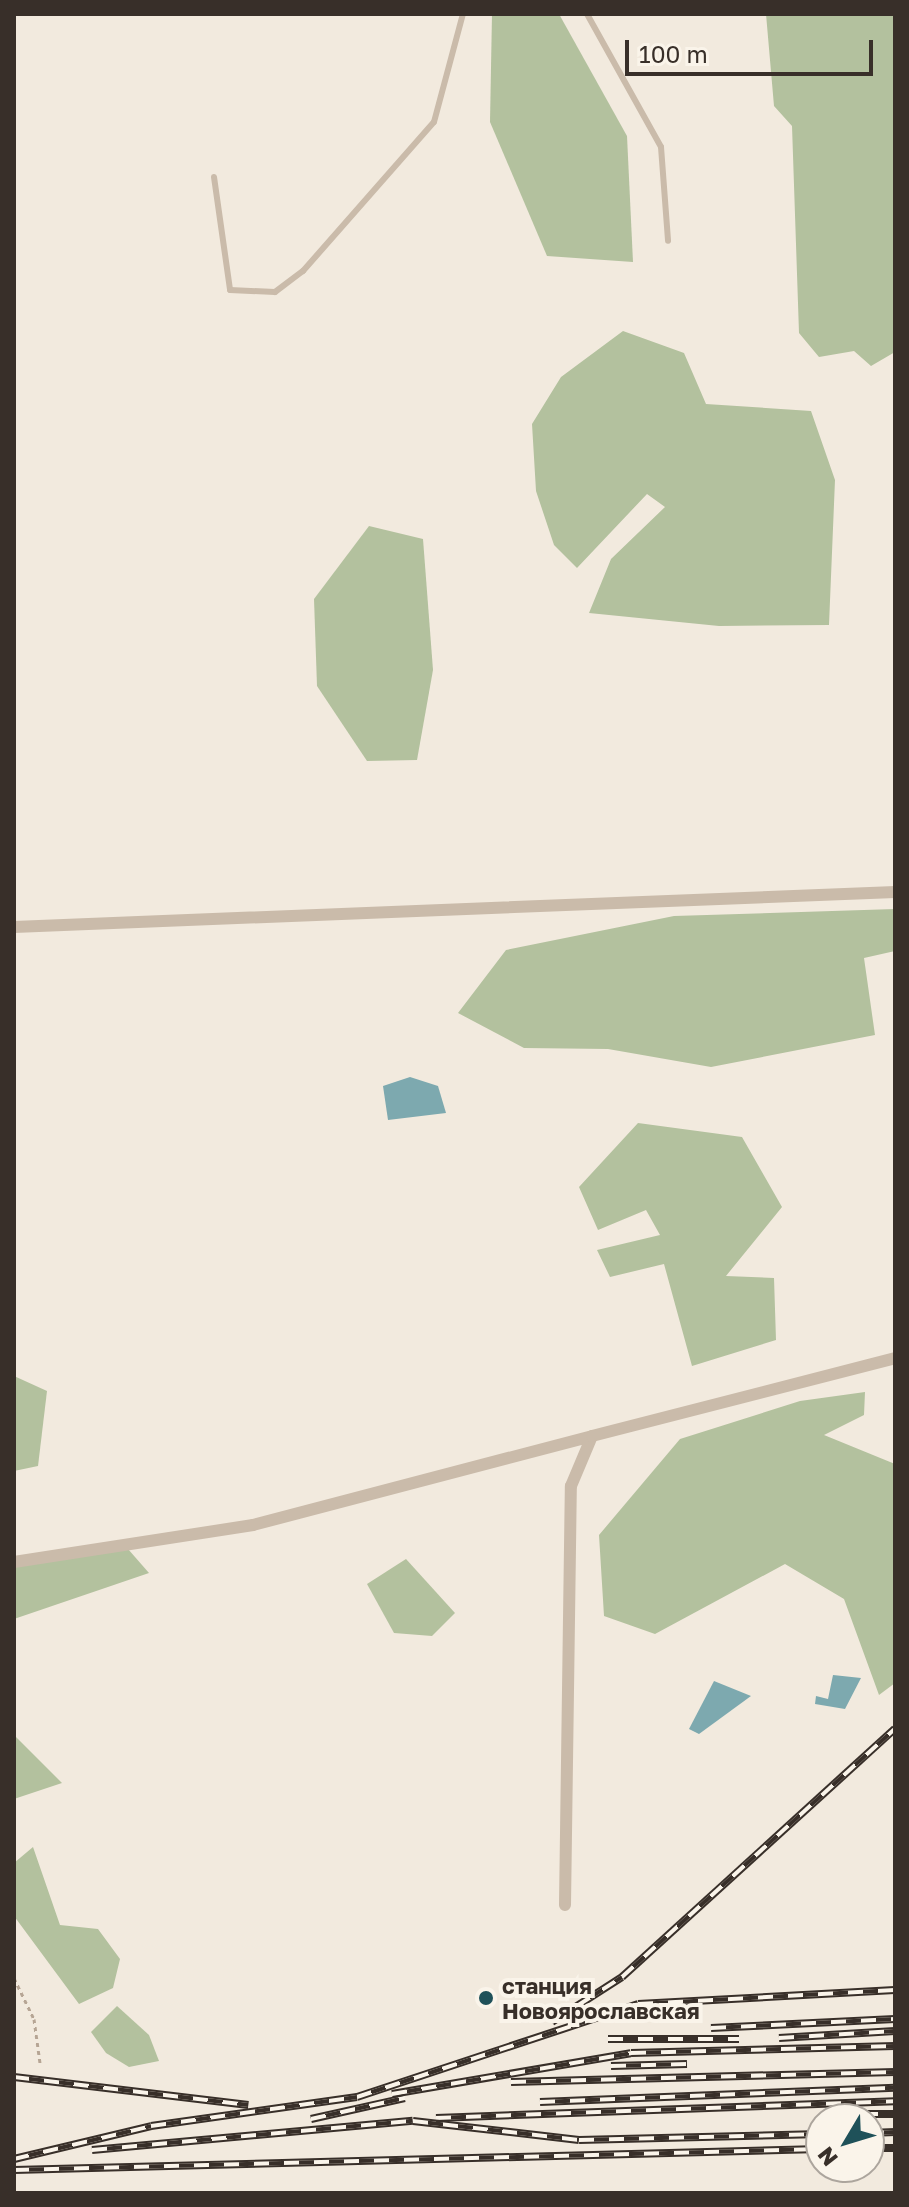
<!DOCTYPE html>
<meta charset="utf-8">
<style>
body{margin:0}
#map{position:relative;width:909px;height:2207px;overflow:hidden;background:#f2eade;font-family:"Golos Text",sans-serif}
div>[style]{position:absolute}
.green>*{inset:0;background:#b3c19e}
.water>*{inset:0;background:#7da9af}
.path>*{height:3px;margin-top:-1.5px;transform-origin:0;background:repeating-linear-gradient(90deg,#b6a594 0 4px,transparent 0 8px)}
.lane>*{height:6px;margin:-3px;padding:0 3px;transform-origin:3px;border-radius:3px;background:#cabbaa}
.street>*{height:12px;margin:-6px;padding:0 6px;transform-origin:6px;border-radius:6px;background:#cabbaa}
.rail>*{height:8px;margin-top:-4px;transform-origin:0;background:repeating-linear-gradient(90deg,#faf4ea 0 15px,#382f29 0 30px);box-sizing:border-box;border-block:2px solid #382f29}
.dots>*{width:22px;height:22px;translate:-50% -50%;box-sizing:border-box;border:4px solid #faf4ea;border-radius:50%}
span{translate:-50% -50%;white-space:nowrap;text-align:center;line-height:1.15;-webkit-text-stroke:8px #faf4ea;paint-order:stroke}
.poi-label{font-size:22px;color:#382f29;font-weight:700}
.left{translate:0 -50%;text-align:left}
.frame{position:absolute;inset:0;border:16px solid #382f29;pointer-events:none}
.north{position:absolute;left:805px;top:2103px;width:80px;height:80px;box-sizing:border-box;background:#faf4ea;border:2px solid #aca59d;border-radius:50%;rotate:232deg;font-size:22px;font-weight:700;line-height:32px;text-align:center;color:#382f29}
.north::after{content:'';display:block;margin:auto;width:28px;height:36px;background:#1f5159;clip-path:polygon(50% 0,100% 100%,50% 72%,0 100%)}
.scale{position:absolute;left:625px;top:40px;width:248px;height:36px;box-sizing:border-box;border:4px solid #382f29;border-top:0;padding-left:10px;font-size:24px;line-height:28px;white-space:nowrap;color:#382f29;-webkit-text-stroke:6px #faf4ea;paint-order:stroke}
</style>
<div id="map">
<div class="green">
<div style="clip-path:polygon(492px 14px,559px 14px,627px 136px,633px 262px,547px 256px,490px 122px)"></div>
<div style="clip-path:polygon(766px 14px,895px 14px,895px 352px,871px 366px,854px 351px,819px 357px,799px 333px,792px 126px,774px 106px)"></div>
<div style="clip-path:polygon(623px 331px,684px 353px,706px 404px,811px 411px,835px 480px,829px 625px,719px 626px,589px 613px,611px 559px,665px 507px,647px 494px,577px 568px,554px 545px,536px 491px,532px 424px,561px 377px)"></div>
<div style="clip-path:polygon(369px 526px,423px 539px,433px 670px,417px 760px,367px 761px,317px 686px,314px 599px)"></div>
<div style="clip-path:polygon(895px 909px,895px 951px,864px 958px,875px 1035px,711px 1067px,608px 1049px,524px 1048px,458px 1013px,506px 950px,674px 916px)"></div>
<div style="clip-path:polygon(638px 1123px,742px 1137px,782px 1207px,726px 1276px,774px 1278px,776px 1340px,692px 1366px,664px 1264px,610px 1277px,597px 1250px,660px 1235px,646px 1210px,598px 1230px,579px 1187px)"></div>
<div style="clip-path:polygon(14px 1376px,47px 1391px,38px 1466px,14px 1471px)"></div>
<div style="clip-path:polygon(865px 1392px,864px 1415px,824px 1435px,895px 1464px,895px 1683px,879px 1695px,844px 1599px,785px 1564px,655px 1634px,604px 1616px,599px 1535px,680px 1439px,800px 1401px)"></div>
<div style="clip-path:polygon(121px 1541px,149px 1573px,14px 1619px,14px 1563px)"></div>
<div style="clip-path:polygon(406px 1559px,455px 1613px,432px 1636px,394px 1633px,367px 1584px)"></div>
<div style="clip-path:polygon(14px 1735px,62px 1783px,14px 1799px)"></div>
<div style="clip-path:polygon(33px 1847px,60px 1925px,98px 1929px,120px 1959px,113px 1988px,79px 2004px,14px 1916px,14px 1863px)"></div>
<div style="clip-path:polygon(117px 2006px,149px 2035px,159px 2061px,129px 2067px,106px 2053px,91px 2032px)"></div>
</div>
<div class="water">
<div style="clip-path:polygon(410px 1077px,438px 1086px,446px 1113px,388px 1120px,383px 1086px)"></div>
<div style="clip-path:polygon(833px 1675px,861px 1678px,845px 1709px,815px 1704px,816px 1696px,828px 1699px)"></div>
<div style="clip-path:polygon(714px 1681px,751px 1696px,699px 1734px,689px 1729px)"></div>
</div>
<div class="path">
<div style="left:14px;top:1978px;width:46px;rotate:64deg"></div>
<div style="left:34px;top:2019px;width:44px;rotate:82.2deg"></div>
</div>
<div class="lane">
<div style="left:587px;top:14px;width:152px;rotate:60.9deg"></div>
<div style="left:661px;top:147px;width:94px;rotate:85.7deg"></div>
<div style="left:214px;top:177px;width:114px;rotate:81.9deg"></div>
<div style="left:230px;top:290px;width:45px;rotate:2.5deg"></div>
<div style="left:275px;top:292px;width:35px;rotate:-37deg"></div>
<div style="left:303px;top:271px;width:198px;rotate:-48.7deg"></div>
<div style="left:434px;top:122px;width:112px;rotate:-75deg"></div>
</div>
<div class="street">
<div style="left:14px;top:927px;width:882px;rotate:-2.28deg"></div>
<div style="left:14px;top:1562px;width:242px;rotate:-8.8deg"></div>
<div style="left:253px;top:1525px;width:350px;rotate:-14.7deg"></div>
<div style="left:565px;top:1905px;width:419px;rotate:-89.2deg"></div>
<div style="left:571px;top:1486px;width:54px;rotate:-67.2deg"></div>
<div style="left:592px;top:1436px;width:313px;rotate:-14.4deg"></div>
</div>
<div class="rail">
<div style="left:552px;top:2022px;width:83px;rotate:-32.7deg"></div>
<div style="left:622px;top:1977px;width:369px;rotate:-42.3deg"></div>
<div style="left:711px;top:2028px;width:184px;rotate:-2.8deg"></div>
<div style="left:779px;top:2038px;width:116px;rotate:-3.5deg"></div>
<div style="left:608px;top:2039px;width:131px"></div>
<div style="left:611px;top:2066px;width:76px;rotate:-1.5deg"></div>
<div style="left:14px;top:2077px;width:236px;rotate:6.8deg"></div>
<div style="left:511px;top:2082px;width:384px;rotate:-1.5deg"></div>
<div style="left:392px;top:2094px;width:242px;rotate:-9.7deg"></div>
<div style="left:631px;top:2053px;width:264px;rotate:-1.5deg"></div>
<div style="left:540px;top:2102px;width:355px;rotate:-2.3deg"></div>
<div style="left:863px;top:2114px;width:32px"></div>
<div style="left:436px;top:2118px;width:459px;rotate:-2.1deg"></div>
<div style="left:311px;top:2119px;width:96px;rotate:-12.6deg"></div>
<div style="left:869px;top:2133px;width:26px;rotate:-2deg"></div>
<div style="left:869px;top:2148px;width:26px"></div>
<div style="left:92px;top:2150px;width:322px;rotate:-5.2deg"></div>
<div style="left:413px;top:2121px;width:167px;rotate:6.5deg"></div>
<div style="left:579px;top:2140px;width:242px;rotate:-1.4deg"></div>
<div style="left:14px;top:2159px;width:141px;rotate:-13.5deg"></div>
<div style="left:151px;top:2126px;width:208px;rotate:-8deg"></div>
<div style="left:357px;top:2097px;width:296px;rotate:-18.3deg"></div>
<div style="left:638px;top:2004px;width:257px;rotate:-3.1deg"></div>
<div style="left:14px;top:2170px;width:807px;rotate:-1.49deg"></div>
</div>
<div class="dots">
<div style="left:486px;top:1998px;background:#1f5159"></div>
</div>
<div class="poi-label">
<span class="left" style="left:502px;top:1998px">станция<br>Новоярославская</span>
</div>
<div class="frame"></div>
<div class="north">N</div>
<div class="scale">100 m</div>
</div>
